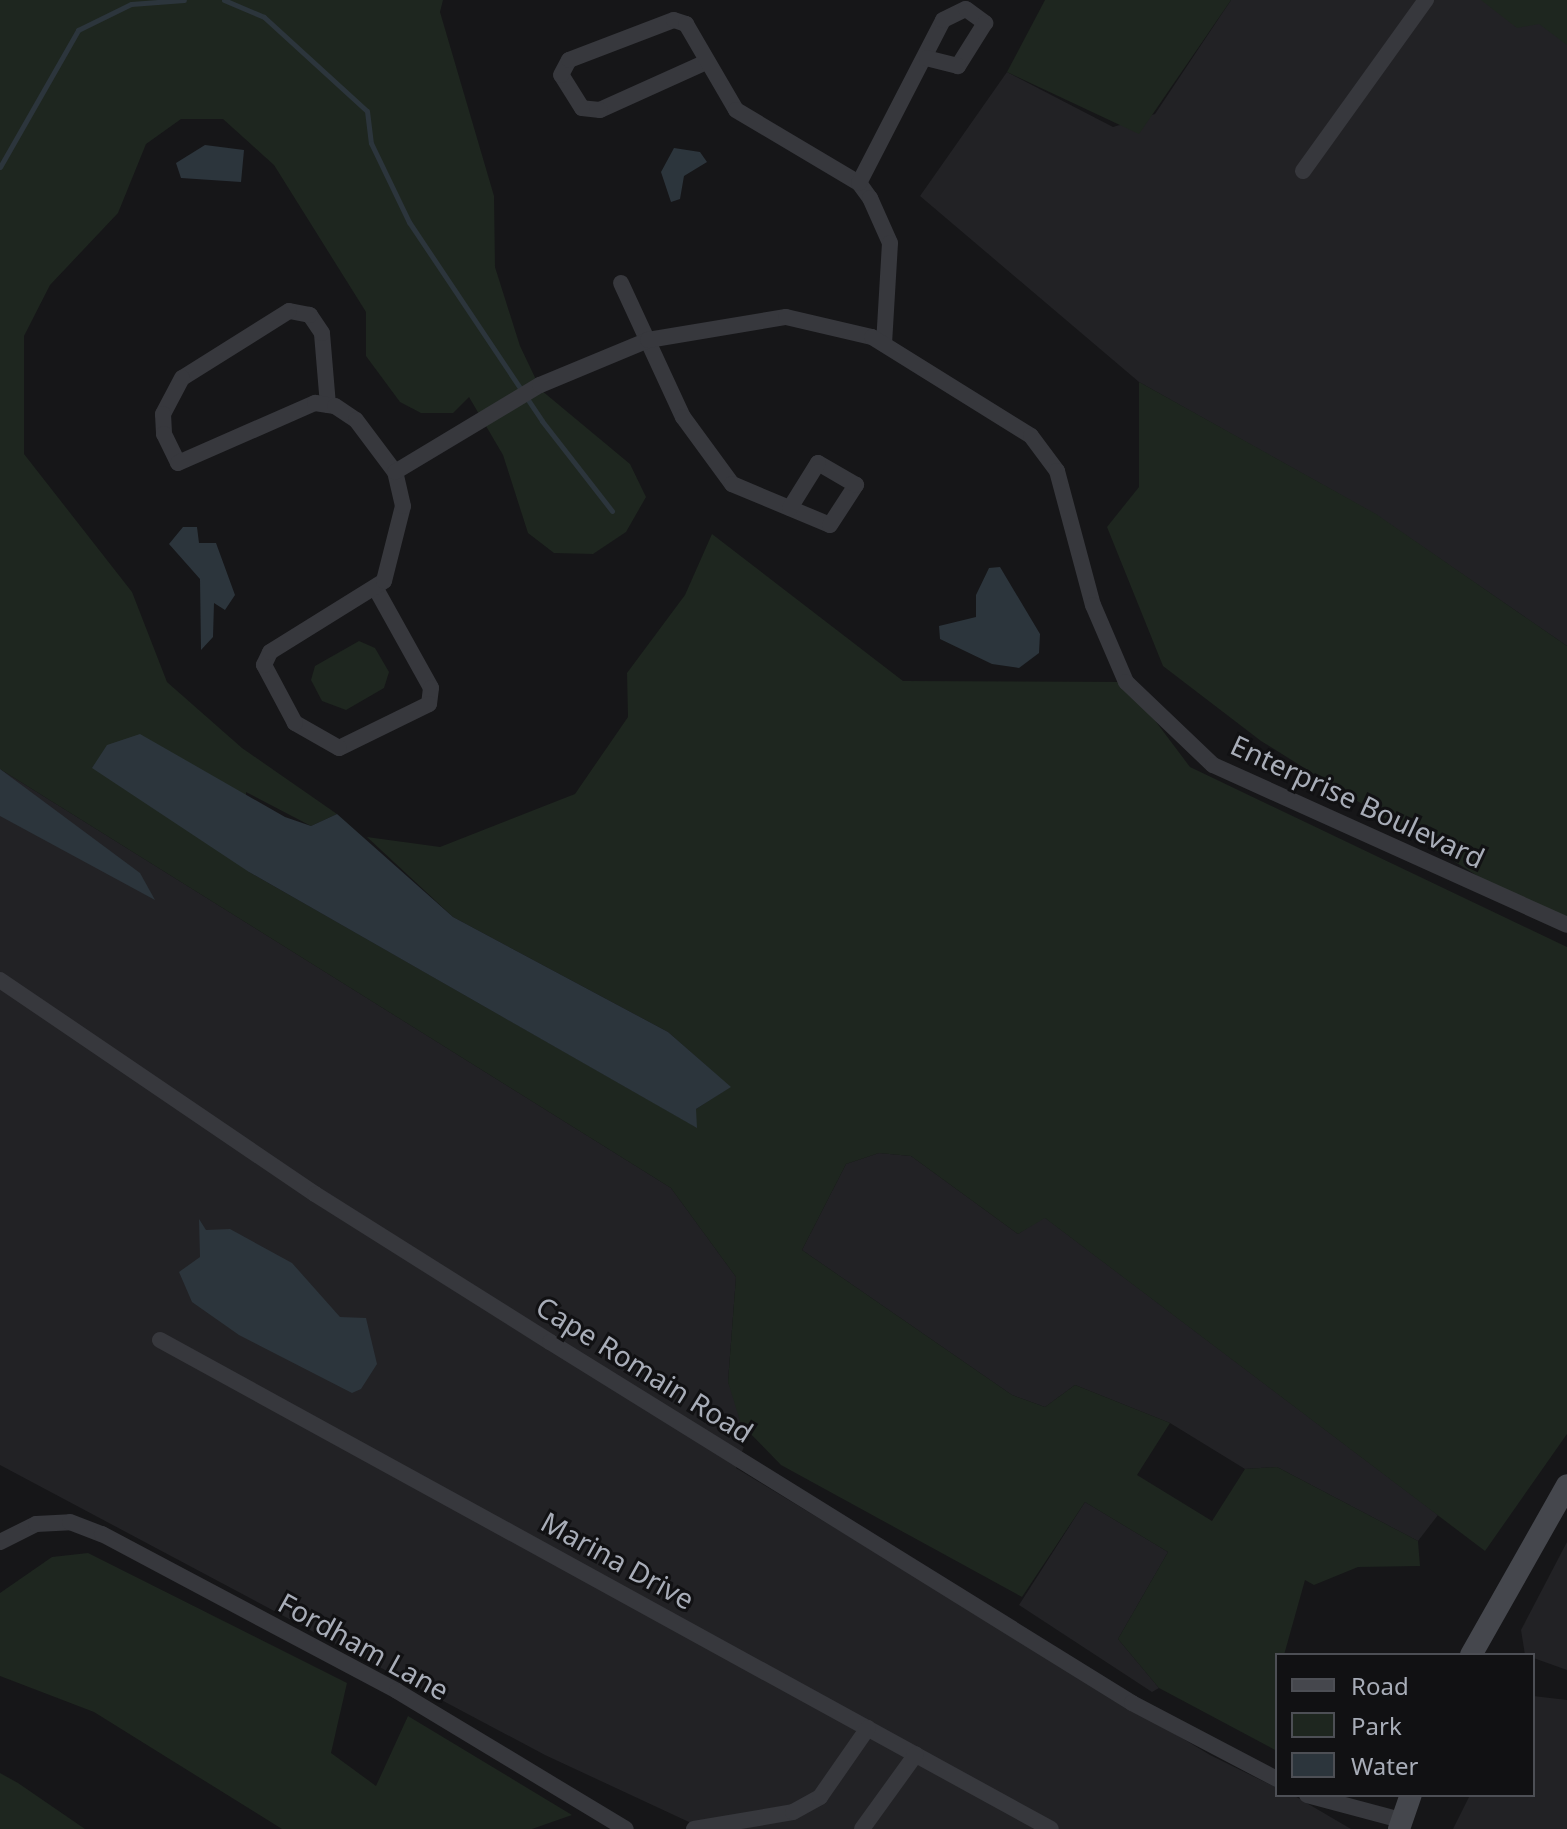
<!DOCTYPE html>
<style>
body{margin:0}
#map{position:relative;width:1567px;height:1829px;overflow:hidden;background:#161618;font-family:"Noto Sans",sans-serif}
div>[style]{position:absolute}
.built>*{inset:0;background:#222225}
.green>*{inset:0;background:#1e261f}
.water>*{inset:0;background:#2c353c}
.stream>*{height:5px;margin:-2.5px;padding:0 2.5px;transform-origin:2.5px;border-radius:2.5px;background:#2c353c}
.street>*{height:16px;margin:-8px;padding:0 8px;transform-origin:8px;border-radius:8px;background:#37383d}
.secondary>*{height:22px;margin:-11px;padding:0 11px;transform-origin:11px;border-radius:11px;background:#45474d}
span{translate:-50% -50%;white-space:nowrap;text-align:center;line-height:1.15;-webkit-text-stroke:6px #111113;paint-order:stroke}
.street-label{font-size:28px;color:#a8adb8}
.legend{position:absolute;left:1275px;top:1653px;width:260px;height:144px;box-sizing:border-box;background:#111113;border:2px solid #4d4f55;margin:0;padding:10px 14px;list-style:none;font-size:24px;color:#a8adb8}
.legend li{display:flex;align-items:center;gap:16px;height:40px}
.legend b{width:40px;border:2px solid #4d4f55}
</style>
<div id="map">
<div class="built">
<div style="clip-path:polygon(1231px 0,1567px 0,1567px 646px,1375px 514px,1139px 382px,920px 196px,1007px 72px,1113px 127px,1155px 114px)"></div>
<div style="clip-path:polygon(0 769px,671px 1188px,736px 1277px,728px 1382px,749px 1433px,736px 1468px,1210px 1755px,1277px 1788px,1277px 1795px,1293px 1795px,1351px 1829px,704px 1829px,545px 1755px,0 1465px)"></div>
<div style="clip-path:polygon(879px 1153px,911px 1156px,1018px 1234px,1044px 1217px,1438px 1515px,1418px 1541px,1277px 1467px,1245px 1469px,1170px 1423px,1075px 1385px,1045px 1407px,1012px 1395px,802px 1250px,846px 1164px)"></div>
<div style="clip-path:polygon(1085px 1502px,1168px 1552px,1118px 1639px,1159px 1688px,1152px 1692px,1019px 1605px)"></div>
<div style="clip-path:polygon(1567px 1542px,1567px 1670px,1525px 1655px,1521px 1630px)"></div>
<div style="clip-path:polygon(1533px 1696px,1567px 1700px,1567px 1829px,1453px 1829px,1470px 1795px,1533px 1795px)"></div>
</div>
<div class="green">
<div style="clip-path:polygon(0 0,443px 0,440px 12px,494px 196px,495px 267px,520px 346px,541px 390px,630px 464px,646px 497px,626px 532px,593px 554px,554px 553px,528px 533px,503px 455px,469px 397px,453px 413px,421px 413px,400px 402px,366px 356px,366px 312px,274px 165px,223px 119px,181px 119px,146px 144px,118px 213px,50px 285px,24px 336px,24px 454px,132px 592px,167px 682px,242px 748px,337px 814px,311px 826px,246px 792px,249px 872px,696px 1127px,696px 1109px,730px 1087px,668px 1032px,453px 917px,367px 837px,440px 847px,575px 794px,628px 717px,627px 673px,685px 595px,712px 534px,903px 681px,1126px 682px,1190px 767px,1567px 947px,1567px 1434px,1485px 1551px,1045px 1218px,1018px 1234px,911px 1156px,879px 1153px,846px 1164px,802px 1250px,1012px 1395px,1045px 1407px,1075px 1385px,1170px 1423px,1137px 1475px,1212px 1521px,1245px 1469px,1277px 1467px,1418px 1541px,1420px 1566px,1358px 1567px,1314px 1585px,1305px 1580px,1284px 1655px,1277px 1655px,1277px 1751px,1159px 1688px,1118px 1639px,1168px 1552px,1085px 1502px,1022px 1597px,781px 1465px,741px 1424px,728px 1382px,736px 1277px,671px 1188px,0 769px)"></div>
<div style="clip-path:polygon(1045px 0,1231px 0,1139px 134px,1007px 72px)"></div>
<div style="clip-path:polygon(1481px 0,1567px 0,1567px 45px,1539px 24px,1517px 28px)"></div>
<div style="clip-path:polygon(1139px 382px,1376px 514px,1567px 646px,1567px 917px,1521px 903px,1261px 741px,1163px 666px,1107px 527px,1139px 487px)"></div>
<div style="clip-path:polygon(359px 641px,375px 648px,389px 672px,384px 688px,346px 710px,322px 701px,311px 680px,315px 666px)"></div>
<div style="clip-path:polygon(88px 1553px,347px 1683px,331px 1753px,376px 1786px,408px 1716px,572px 1815px,532px 1829px,282px 1829px,94px 1712px,0 1676px,0 1593px,52px 1557px)"></div>
<div style="clip-path:polygon(0 1773px,18px 1783px,85px 1829px,0 1829px)"></div>
</div>
<div class="water">
<div style="clip-path:polygon(205px 145px,244px 150px,241px 182px,181px 178px,176px 163px)"></div>
<div style="clip-path:polygon(674px 148px,700px 152px,707px 162px,684px 176px,680px 199px,671px 202px,661px 172px)"></div>
<div style="clip-path:polygon(183px 527px,197px 527px,199px 543px,216px 543px,235px 595px,225px 610px,214px 603px,213px 637px,201px 650px,200px 579px,169px 544px)"></div>
<div style="clip-path:polygon(1000px 567px,1040px 634px,1039px 653px,1019px 668px,992px 664px,940px 639px,939px 626px,976px 617px,976px 595px,989px 568px)"></div>
<div style="clip-path:polygon(140px 734px,285px 817px,311px 826px,337px 814px,453px 917px,668px 1032px,731px 1087px,696px 1109px,697px 1128px,249px 872px,92px 768px,107px 745px)"></div>
<div style="clip-path:polygon(0 769px,140px 873px,155px 900px,0 816px)"></div>
<div style="clip-path:polygon(199px 1219px,206px 1230px,230px 1229px,292px 1263px,340px 1317px,366px 1318px,377px 1364px,361px 1389px,352px 1393px,239px 1335px,192px 1302px,179px 1272px,200px 1257px)"></div>
</div>
<div class="stream">
<div style="left:224px;top:0;width:43px;rotate:23deg"></div>
<div style="left:264px;top:17px;width:139px;rotate:42.4deg"></div>
<div style="left:367px;top:111px;width:32px;rotate:83deg"></div>
<div style="left:371px;top:143px;width:88px;rotate:64.3deg"></div>
<div style="left:409px;top:222px;width:239px;rotate:56.2deg"></div>
<div style="left:542px;top:421px;width:114px;rotate:52.1deg"></div>
<div style="left:0;top:167px;width:158px;rotate:-60.3deg"></div>
<div style="left:78px;top:30px;width:59px;rotate:-26.1deg"></div>
<div style="left:131px;top:4px;width:53px;rotate:-4.3deg"></div>
</div>
<div class="street">
<div style="left:704px;top:63px;width:114px;rotate:155.7deg"></div>
<div style="left:600px;top:110px;width:18px;rotate:-174deg"></div>
<div style="left:582px;top:108px;width:39px;rotate:-122deg"></div>
<div style="left:561px;top:75px;width:17px;rotate:-62deg"></div>
<div style="left:569px;top:60px;width:112px;rotate:-20.9deg"></div>
<div style="left:674px;top:20px;width:13px;rotate:18deg"></div>
<div style="left:686px;top:24px;width:99px;rotate:59.8deg"></div>
<div style="left:736px;top:110px;width:143px;rotate:30.7deg"></div>
<div style="left:859px;top:183px;width:19px;rotate:54deg"></div>
<div style="left:870px;top:198px;width:49px;rotate:66deg"></div>
<div style="left:890px;top:243px;width:101px;rotate:93.4deg"></div>
<div style="left:1303px;top:171px;width:211px;rotate:-54.3deg"></div>
<div style="left:859px;top:183px;width:183px;rotate:-62.7deg"></div>
<div style="left:943px;top:20px;width:25px;rotate:-26deg"></div>
<div style="left:966px;top:9px;width:24px;rotate:36deg"></div>
<div style="left:985px;top:23px;width:51px;rotate:122.1deg"></div>
<div style="left:958px;top:66px;width:32px;rotate:-166deg"></div>
<div style="left:621px;top:283px;width:148px;rotate:65.2deg"></div>
<div style="left:683px;top:417px;width:83px;rotate:53.8deg"></div>
<div style="left:732px;top:484px;width:106px;rotate:22.7deg"></div>
<div style="left:830px;top:525px;width:48px;rotate:-57deg"></div>
<div style="left:856px;top:485px;width:44px;rotate:-149.9deg"></div>
<div style="left:818px;top:463px;width:53px;rotate:121.9deg"></div>
<div style="left:328px;top:405px;width:72px;rotate:-94.8deg"></div>
<div style="left:322px;top:333px;width:22px;rotate:-124deg"></div>
<div style="left:310px;top:315px;width:21px;rotate:-169deg"></div>
<div style="left:289px;top:311px;width:126px;rotate:147.9deg"></div>
<div style="left:182px;top:378px;width:41px;rotate:117.8deg"></div>
<div style="left:163px;top:414px;width:20px;rotate:87deg"></div>
<div style="left:164px;top:434px;width:32px;rotate:64deg"></div>
<div style="left:178px;top:463px;width:150px;rotate:-23.7deg"></div>
<div style="left:315px;top:403px;width:20px;rotate:9deg"></div>
<div style="left:335px;top:406px;width:25px;rotate:34deg"></div>
<div style="left:356px;top:420px;width:65px;rotate:53.1deg"></div>
<div style="left:376px;top:589px;width:113px;rotate:60.9deg"></div>
<div style="left:431px;top:688px;width:16px;rotate:97deg"></div>
<div style="left:429px;top:704px;width:100px;rotate:153.9deg"></div>
<div style="left:339px;top:748px;width:51px;rotate:-150.4deg"></div>
<div style="left:295px;top:723px;width:66px;rotate:-118.1deg"></div>
<div style="left:264px;top:665px;width:14px;rotate:-65deg"></div>
<div style="left:270px;top:652px;width:134px;rotate:-31.9deg"></div>
<div style="left:384px;top:581px;width:77px;rotate:-75.8deg"></div>
<div style="left:403px;top:506px;width:35px;rotate:-103deg"></div>
<div style="left:395px;top:472px;width:169px;rotate:-31deg"></div>
<div style="left:540px;top:385px;width:117px;rotate:-22.6deg"></div>
<div style="left:648px;top:340px;width:140px;rotate:-9.5deg"></div>
<div style="left:786px;top:317px;width:88px;rotate:13.1deg"></div>
<div style="left:872px;top:337px;width:187px;rotate:31.9deg"></div>
<div style="left:1031px;top:436px;width:44px;rotate:53.4deg"></div>
<div style="left:1057px;top:471px;width:139px;rotate:75deg"></div>
<div style="left:1093px;top:605px;width:84px;rotate:66.8deg"></div>
<div style="left:1126px;top:682px;width:120px;rotate:43.7deg"></div>
<div style="left:1213px;top:765px;width:388px;rotate:24.3deg"></div>
<div style="left:0;top:980px;width:381px;rotate:34.2deg"></div>
<div style="left:315px;top:1194px;width:278px;rotate:32.2deg"></div>
<div style="left:550px;top:1342px;width:685px;rotate:31.81deg"></div>
<div style="left:1132px;top:1703px;width:164px;rotate:27.7deg"></div>
<div style="left:160px;top:1340px;width:1016px;rotate:28.76deg"></div>
<div style="left:0;top:1542px;width:40px;rotate:-26.6deg"></div>
<div style="left:36px;top:1524px;width:34px;rotate:-3deg"></div>
<div style="left:70px;top:1522px;width:34px;rotate:21deg"></div>
<div style="left:102px;top:1534px;width:334px;rotate:28deg"></div>
<div style="left:397px;top:1691px;width:267px;rotate:31.1deg"></div>
<div style="left:1307px;top:1795px;width:97px;rotate:14.9deg"></div>
<div style="left:694px;top:1829px;width:100px;rotate:-9.7deg"></div>
<div style="left:793px;top:1812px;width:31px;rotate:-29deg"></div>
<div style="left:820px;top:1797px;width:84px;rotate:-55.2deg"></div>
<div style="left:862px;top:1829px;width:92px;rotate:-54.2deg"></div>
</div>
<div class="secondary">
<div style="left:1471px;top:1655px;width:195px;rotate:-60.5deg"></div>
<div style="left:1399px;top:1829px;width:36px;rotate:-71deg"></div>
</div>
<div class="street-label">
<span style="left:1358px;top:801px;rotate:25deg">Enterprise Boulevard</span>
<span style="left:645px;top:1369px;rotate:32deg">Cape Romain Road</span>
<span style="left:618px;top:1560px;rotate:29deg">Marina Drive</span>
<span style="left:364px;top:1646px;rotate:29deg">Fordham Lane</span>
</div>
<ul class="legend">
<li><b style="height:10px;background:#45474d"></b>Road</li>
<li><b style="height:22px;background:#1e261f"></b>Park</li>
<li><b style="height:22px;background:#2c353c"></b>Water</li>
</ul>
</div>
